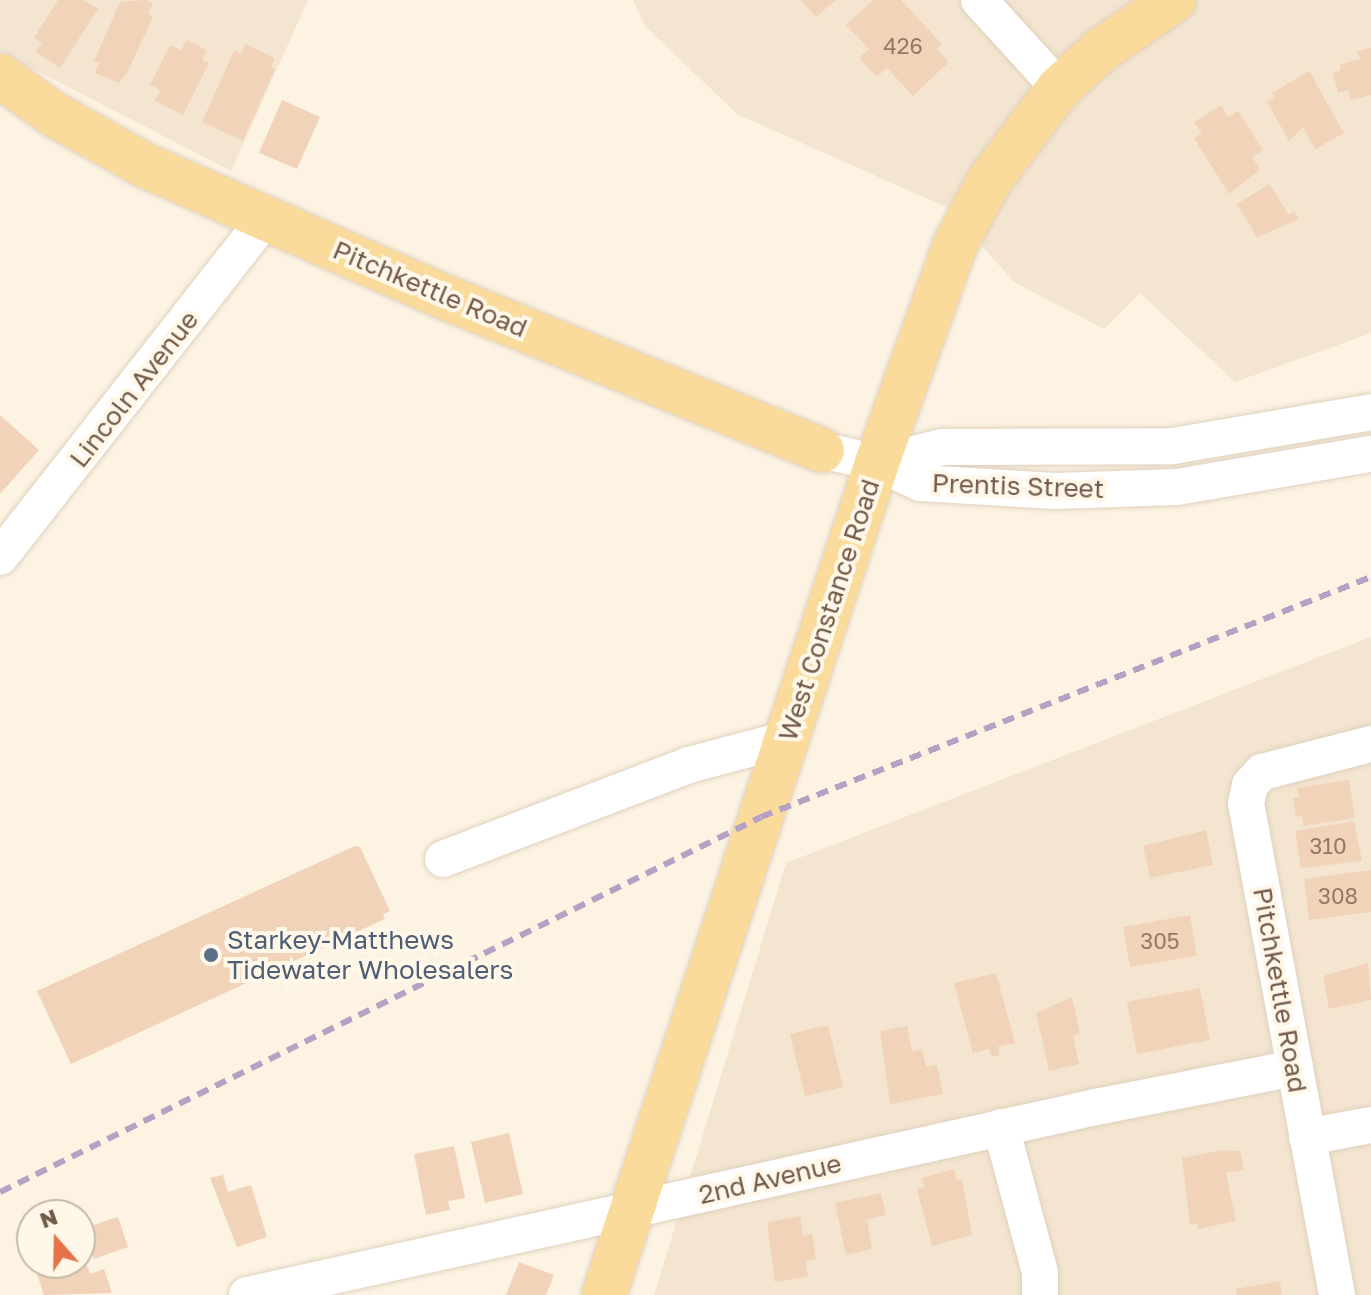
<!DOCTYPE html>
<style>
body{margin:0}
#map{position:relative;width:1371px;height:1295px;overflow:hidden;background:#fcf3e2;font-family:"Golos Text",sans-serif}
div>[style]{position:absolute}
.residential>*{inset:0;background:#f3e5d0}
.building>*{inset:0;background:#f1d3ba}
.roads{filter:drop-shadow(0 0 2px #e0d0be) drop-shadow(0 0 2px #e0d0be)}
.minor>*{height:36px;margin:-18px;padding:0 18px;transform-origin:18px;border-radius:18px;background:#fff}
.major>*{height:44px;margin:-22px;padding:0 22px;transform-origin:22px;border-radius:22px;background:#fadb9b}
.rail>*{height:6px;margin-top:-3px;transform-origin:0;background:repeating-linear-gradient(90deg,#b6a1c4 0 12px,transparent 0 20px)}
.dots>*{width:22px;height:22px;translate:-50% -50%;box-sizing:border-box;border:4px solid #fff7e8;border-radius:50%}
span{translate:-50% -50%;white-space:nowrap;text-align:center;line-height:1.15;-webkit-text-stroke:8px #fff7e8;paint-order:stroke}
.number-label{font-size:22px;color:#927865}
.number-label span{-webkit-text-stroke-width:0}
.street-label{font-size:26px;color:#735a49}
.service-label{font-size:26px;color:#4e5e75}
.left{translate:0 -50%;text-align:left}
.north{position:absolute;left:16px;top:1199px;width:80px;height:80px;box-sizing:border-box;background:#fff7e8;border:2px solid #c7b8a8;border-radius:50%;rotate:340deg;font-size:22px;font-weight:700;line-height:32px;text-align:center;color:#735a49}
.north::after{content:'';display:block;margin:auto;width:28px;height:36px;background:#e47448;clip-path:polygon(50% 0,100% 100%,50% 72%,0 100%)}
</style>
<div id="map">
<div class="residential">
<div style="clip-path:polygon(0 0,308px 0,231px 171px,26px 65px,0 99px)"></div>
<div style="clip-path:polygon(633px 0,1371px 0,1371px 333px,1235px 382px,1140px 293px,1104px 329px,1014px 282px,948px 208px,737px 114px,645px 26px)"></div>
<div style="clip-path:polygon(1371px 637px,1371px 1295px,654px 1295px,786px 863px)"></div>
</div>
<div class="building">
<div style="clip-path:polygon(58px 0,83px 0,98px 9px,60px 68px,36px 52px,42px 43px,34px 38px)"></div>
<div style="clip-path:polygon(145px 0,153px 3px,148px 14px,153px 17px,126px 75px,118px 83px,95px 73px,99px 63px,94px 61px,120px 2px)"></div>
<div style="clip-path:polygon(801px 0,836px 0,816px 17px)"></div>
<div style="clip-path:polygon(873px 0,901px 0,942px 44px,937px 49px,949px 62px,913px 96px,887px 68px,877px 77px,859px 58px,869px 49px,846px 25px)"></div>
<div style="clip-path:polygon(187px 40px,207px 50px,202px 60px,209px 63px,183px 115px,155px 101px,160px 90px,150px 85px,170px 45px,181px 50px)"></div>
<div style="clip-path:polygon(245px 44px,275px 58px,271px 67px,275px 69px,243px 141px,202px 122px,234px 51px,241px 54px)"></div>
<div style="clip-path:polygon(1371px 48px,1371px 95px,1351px 100px,1348px 90px,1338px 93px,1333px 73px,1341px 70px,1340px 64px,1360px 59px,1357px 51px)"></div>
<div style="clip-path:polygon(1309px 71px,1344px 133px,1315px 149px,1303px 127px,1289px 141px,1267px 102px,1274px 97px,1272px 93px)"></div>
<div style="clip-path:polygon(282px 100px,320px 117px,297px 169px,259px 153px)"></div>
<div style="clip-path:polygon(1221px 105px,1228px 117px,1238px 111px,1263px 150px,1252px 157px,1260px 169px,1229px 194px,1194px 138px,1202px 134px,1194px 122px)"></div>
<div style="clip-path:polygon(1269px 184px,1289px 215px,1294px 211px,1299px 219px,1257px 237px,1237px 204px)"></div>
<div style="clip-path:polygon(0 415px,39px 450px,0 494px)"></div>
<div style="clip-path:polygon(1349px 780px,1355px 818px,1304px 826px,1302px 816px,1296px 817px,1293px 798px,1299px 797px,1297px 788px)"></div>
<div style="clip-path:polygon(1354px 821px,1362px 861px,1301px 868px,1295px 831px)"></div>
<div style="clip-path:polygon(1206px 830px,1213px 865px,1150px 878px,1143px 846px)"></div>
<div style="clip-path:polygon(355px 846px,360px 847px,390px 911px,383px 914px,385px 919px,71px 1064px,37px 991px)"></div>
<div style="clip-path:polygon(1371px 870px,1371px 912px,1309px 920px,1304px 879px)"></div>
<div style="clip-path:polygon(1190px 915px,1197px 956px,1130px 967px,1123px 927px)"></div>
<div style="clip-path:polygon(1368px 963px,1371px 1000px,1329px 1009px,1323px 976px)"></div>
<div style="clip-path:polygon(996px 973px,1015px 1043px,998px 1047px,1000px 1055px,992px 1057px,989px 1049px,973px 1053px,954px 983px)"></div>
<div style="clip-path:polygon(1200px 988px,1210px 1040px,1137px 1054px,1127px 1002px)"></div>
<div style="clip-path:polygon(1072px 997px,1080px 1033px,1073px 1036px,1079px 1064px,1049px 1071px,1036px 1013px)"></div>
<div style="clip-path:polygon(828px 1025px,843px 1087px,805px 1096px,790px 1034px)"></div>
<div style="clip-path:polygon(907px 1026px,912px 1051px,922px 1049px,926px 1067px,937px 1065px,943px 1094px,890px 1104px,880px 1031px)"></div>
<div style="clip-path:polygon(509px 1133px,523px 1194px,485px 1203px,471px 1142px)"></div>
<div style="clip-path:polygon(454px 1146px,465px 1198px,448px 1201px,450px 1210px,426px 1215px,414px 1154px)"></div>
<div style="clip-path:polygon(1223px 1150px,1240px 1151px,1244px 1170px,1226px 1173px,1236px 1221px,1198px 1229px,1197px 1224px,1190px 1225px,1182px 1158px)"></div>
<div style="clip-path:polygon(954px 1169px,957px 1180px,962px 1179px,972px 1235px,932px 1246px,917px 1189px,924px 1187px,922px 1178px)"></div>
<div style="clip-path:polygon(223px 1175px,228px 1192px,251px 1185px,267px 1237px,237px 1247px,210px 1178px)"></div>
<div style="clip-path:polygon(881px 1193px,886px 1215px,867px 1220px,872px 1249px,846px 1255px,835px 1203px)"></div>
<div style="clip-path:polygon(800px 1216px,803px 1236px,812px 1234px,816px 1259px,806px 1261px,808px 1277px,775px 1282px,767px 1222px)"></div>
<div style="clip-path:polygon(118px 1217px,128px 1247px,94px 1259px,81px 1229px)"></div>
<div style="clip-path:polygon(83px 1253px,90px 1274px,104px 1269px,112px 1293px,44px 1295px,35px 1268px,80px 1263px)"></div>
<div style="clip-path:polygon(519px 1262px,554px 1275px,546px 1295px,506px 1295px)"></div>
<div style="clip-path:polygon(1280px 1281px,1282px 1295px,1237px 1295px,1236px 1289px)"></div>
</div>
<div class="roads">
<div class="minor">
<div style="left:979px;top:0;width:119px;rotate:47.7deg"></div>
<div style="left:822px;top:450px;width:57px;rotate:13.3deg"></div>
<div style="left:877px;top:463px;width:47px;rotate:24.9deg"></div>
<div style="left:920px;top:483px;width:135px;rotate:3.4deg"></div>
<div style="left:1055px;top:491px;width:122px;rotate:-1.9deg"></div>
<div style="left:1177px;top:487px;width:197px;rotate:-9.7deg"></div>
<div style="left:877px;top:463px;width:67px;rotate:-13.8deg"></div>
<div style="left:942px;top:447px;width:231px;rotate:-0.2deg"></div>
<div style="left:1173px;top:446px;width:201px;rotate:-9.7deg"></div>
<div style="left:0;top:557px;width:429px;rotate:-51.9deg"></div>
<div style="left:443px;top:859px;width:263px;rotate:-20.9deg"></div>
<div style="left:689px;top:765px;width:101px;rotate:-14.9deg"></div>
<div style="left:1001px;top:1127px;width:151px;rotate:75deg"></div>
<div style="left:1040px;top:1273px;width:22px;rotate:90deg"></div>
<div style="left:1307px;top:1137px;width:65px;rotate:-10.6deg"></div>
<div style="left:247px;top:1295px;width:870px;rotate:-12.49deg"></div>
<div style="left:1096px;top:1107px;width:203px;rotate:-11.1deg"></div>
<div style="left:1337px;top:1295px;width:500px;rotate:-100.48deg"></div>
<div style="left:1246px;top:803px;width:18px;rotate:-77deg"></div>
<div style="left:1250px;top:785px;width:18px;rotate:-47deg"></div>
<div style="left:1262px;top:772px;width:113px;rotate:-14.4deg"></div>
</div>
<div class="major">
<div style="left:0;top:76px;width:67px;rotate:35.3deg"></div>
<div style="left:55px;top:115px;width:104px;rotate:29.3deg"></div>
<div style="left:146px;top:166px;width:323px;rotate:23.7deg"></div>
<div style="left:442px;top:296px;width:410px;rotate:22.1deg"></div>
<div style="left:604px;top:1295px;width:876px;rotate:-71.83deg"></div>
<div style="left:877px;top:463px;width:232px;rotate:-70.3deg"></div>
<div style="left:955px;top:245px;width:72px;rotate:-62deg"></div>
<div style="left:989px;top:181px;width:116px;rotate:-53deg"></div>
<div style="left:1059px;top:88px;width:57px;rotate:-42.1deg"></div>
<div style="left:1101px;top:50px;width:88px;rotate:-34.4deg"></div>
</div>
</div>
<div class="rail">
<div style="left:0;top:1192px;width:848px;rotate:-26.23deg"></div>
<div style="left:761px;top:817px;width:656px;rotate:-21.48deg"></div>
</div>
<div class="dots">
<div style="left:211px;top:955px;background:#5c6f8a"></div>
</div>
<div class="number-label">
<span style="left:903px;top:46px">426</span>
<span style="left:1328px;top:846px">310</span>
<span style="left:1338px;top:896px">308</span>
<span style="left:1160px;top:941px">305</span>
</div>
<div class="street-label">
<span style="left:430px;top:289px;rotate:23deg">Pitchkettle Road</span>
<span style="left:134px;top:389px;rotate:-52deg">Lincoln Avenue</span>
<span style="left:1018px;top:486px;rotate:2deg">Prentis Street</span>
<span style="left:829px;top:610px;rotate:-72deg">West Constance Road</span>
<span style="left:1280px;top:990px;rotate:80deg">Pitchkettle Road</span>
<span style="left:770px;top:1179px;rotate:-13deg">2nd Avenue</span>
</div>
<div class="service-label">
<span class="left" style="left:227px;top:955px">Starkey-Matthews<br>Tidewater Wholesalers</span>
</div>
<div class="north">N</div>
</div>
